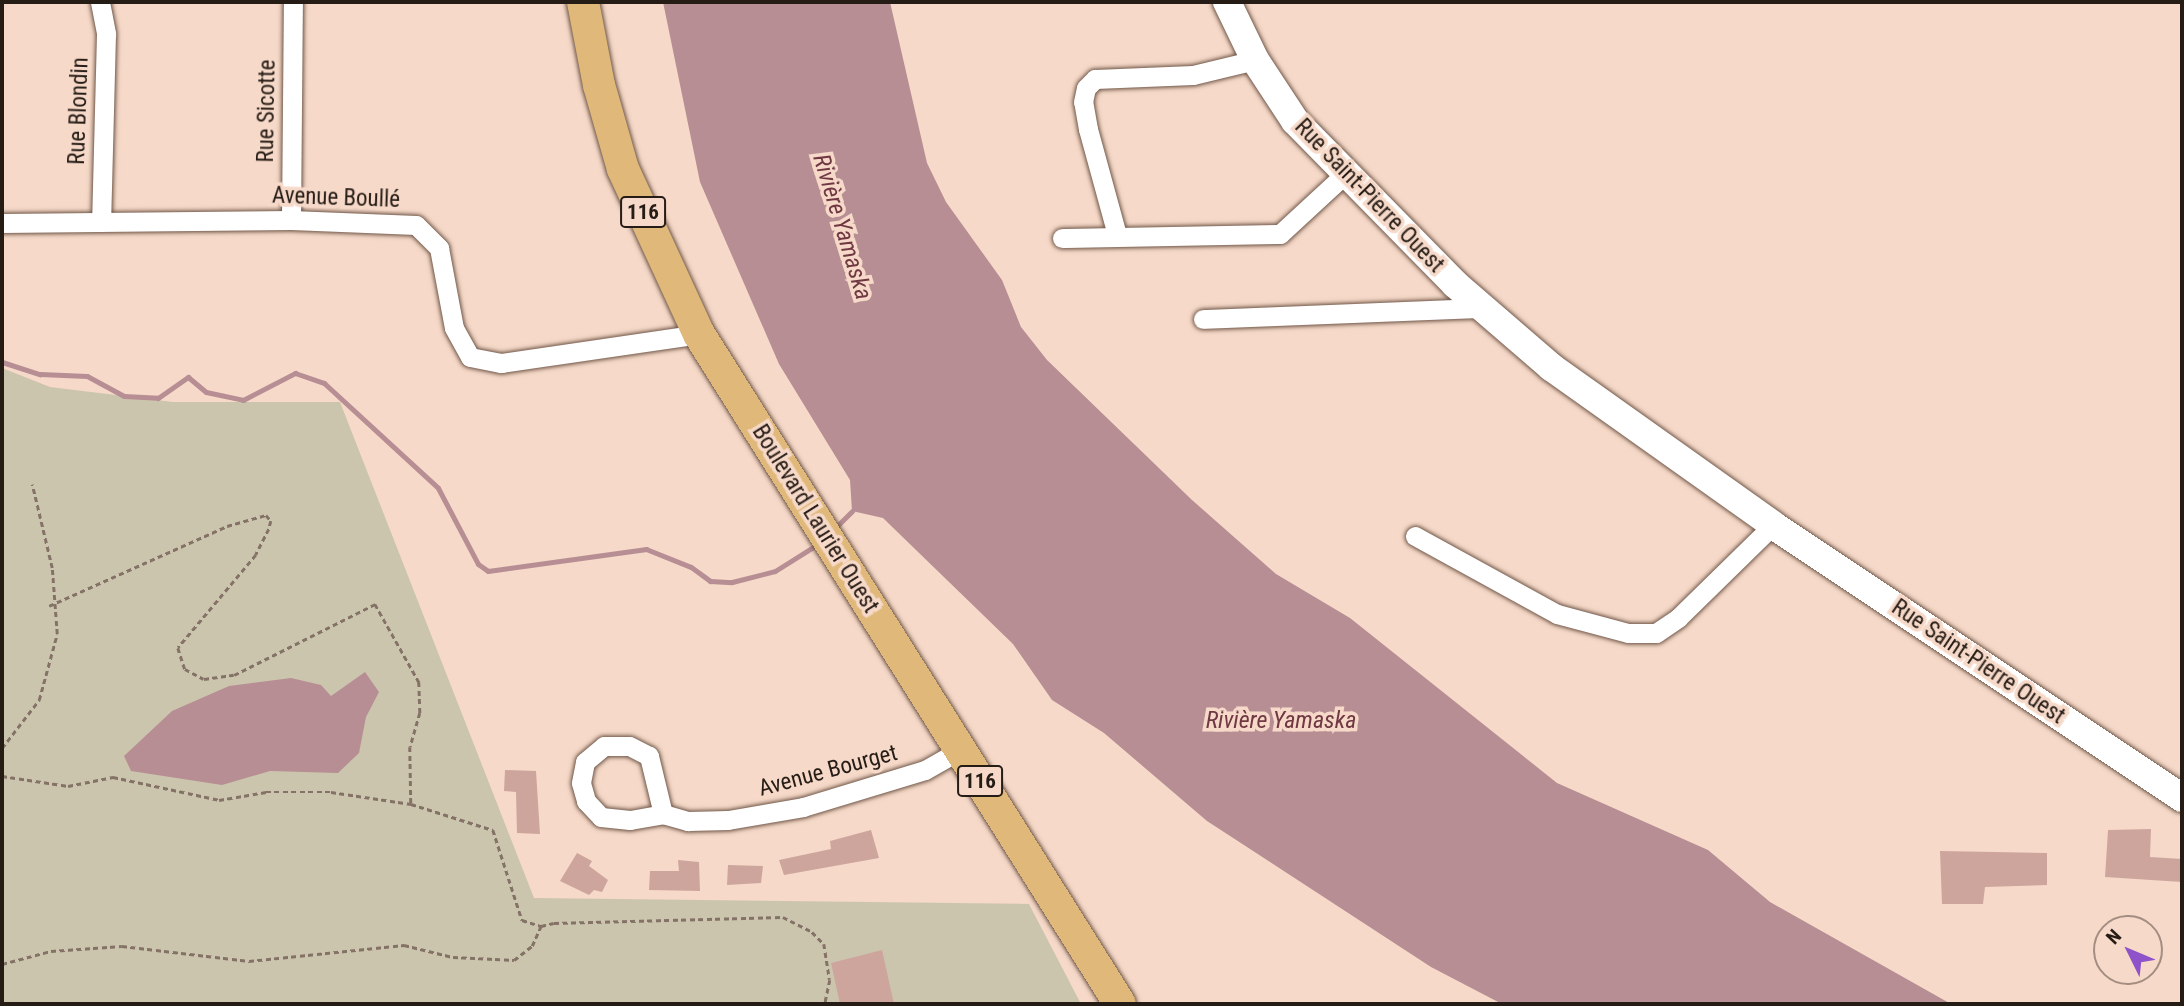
<!DOCTYPE html>
<meta charset="utf-8">
<style>
body{margin:0}
#map{position:relative;width:2184px;height:1006px;overflow:hidden;background:#f6d9c8;font-family:"Roboto Condensed",sans-serif}
div>[style]{position:absolute}
.green>*{inset:0;background:#ccc5ad}
.water>*{inset:0;background:#b68e94}
.stream>*{height:5px;margin:-2.5px;padding:0 2.5px;transform-origin:2.5px;border-radius:2.5px;background:#b68e94}
.building>*{inset:0;background:#cda59d}
.path>*{height:2.5px;margin-top:-1.25px;transform-origin:0;background:repeating-linear-gradient(90deg,#857267 0 5px,transparent 0 8.5px)}
.roads{filter:drop-shadow(0 0 2px #705749) drop-shadow(0 0 2px #705749)}
.street>*{height:19px;margin:-9.5px;padding:0 9.5px;transform-origin:9.5px;border-radius:9.5px;background:#fff}
.secondary>*{height:28px;margin:-14px;padding:0 14px;transform-origin:14px;border-radius:14px;background:#fff}
.primary>*{height:32px;margin:-16px;padding:0 16px;transform-origin:16px;border-radius:16px;background:#dfb87a}
span{translate:-50% -50%;white-space:nowrap;text-align:center;line-height:1.15;-webkit-text-stroke:7px #f6d9c8;paint-order:stroke}
.shield-label span{padding:2px 5px;background:#f6d9c8;border:2px solid;border-radius:5px;-webkit-text-stroke-width:0}
.shield-label{font-size:21px;color:#261c16;font-weight:700}
.street-label{font-size:23px;color:#261c16}
.water-label{font-size:24px;color:#703843;font-style:italic}
.frame{position:absolute;inset:0;border:4px solid #261c16;pointer-events:none}
.north{position:absolute;left:2093px;top:915px;width:70px;height:70px;box-sizing:border-box;background:#f6d9c8;border:2px solid #a38d81;border-radius:50%;rotate:313deg;font-size:19px;font-weight:700;line-height:28px;text-align:center;color:#261c16}
.north::after{content:'';display:block;margin:auto;width:24px;height:32px;background:#8e52c9;clip-path:polygon(50% 0,100% 100%,50% 72%,0 100%)}
</style>
<div id="map">
<div class="green">
<div style="clip-path:polygon(2px 368px,50px 387px,173px 402px,340px 402px,534px 898px,1029px 904px,1081px 1004px,2px 1004px)"></div>
</div>
<div class="water">
<div style="clip-path:polygon(663px 2px,890px 2px,927px 163px,946px 202px,1002px 280px,1021px 327px,1047px 360px,1192px 500px,1276px 574px,1350px 618px,1557px 783px,1708px 850px,1770px 902px,1951px 1004px,1502px 1004px,1431px 967px,1207px 821px,1104px 733px,1052px 700px,1013px 644px,883px 518px,852px 511px,850px 480px,779px 364px,700px 182px)"></div>
<div style="clip-path:polygon(365px 672px,379px 692px,366px 717px,359px 753px,338px 773px,270px 771px,222px 785px,131px 771px,124px 756px,172px 711px,229px 686px,291px 678px,321px 685px,331px 696px)"></div>
</div>
<div class="stream">
<div style="left:2px;top:362px;width:40px;rotate:18deg"></div>
<div style="left:40px;top:374px;width:47px;rotate:2.4deg"></div>
<div style="left:87px;top:376px;width:42px;rotate:28.4deg"></div>
<div style="left:124px;top:396px;width:34px;rotate:3deg"></div>
<div style="left:158px;top:398px;width:37px;rotate:-35deg"></div>
<div style="left:188px;top:377px;width:23px;rotate:40deg"></div>
<div style="left:206px;top:392px;width:38px;rotate:12deg"></div>
<div style="left:243px;top:400px;width:59px;rotate:-27.4deg"></div>
<div style="left:295px;top:373px;width:31px;rotate:19deg"></div>
<div style="left:324px;top:383px;width:155px;rotate:42.6deg"></div>
<div style="left:438px;top:488px;width:86px;rotate:62.2deg"></div>
<div style="left:478px;top:564px;width:12px;rotate:35deg"></div>
<div style="left:488px;top:571px;width:160px;rotate:-7.9deg"></div>
<div style="left:646px;top:549px;width:48px;rotate:21.8deg"></div>
<div style="left:691px;top:567px;width:24px;rotate:36deg"></div>
<div style="left:710px;top:581px;width:22px;rotate:3deg"></div>
<div style="left:732px;top:582px;width:44px;rotate:-14.3deg"></div>
<div style="left:775px;top:571px;width:51px;rotate:-32.1deg"></div>
<div style="left:833px;top:530px;width:27px;rotate:-45deg"></div>
</div>
<div class="building">
<div style="clip-path:polygon(505px 770px,536px 771px,540px 834px,517px 833px,516px 792px,504px 791px)"></div>
<div style="clip-path:polygon(2151px 829px,2150px 857px,2182px 859px,2182px 882px,2105px 877px,2108px 830px)"></div>
<div style="clip-path:polygon(871px 830px,879px 858px,784px 875px,779px 860px,831px 849px,830px 841px)"></div>
<div style="clip-path:polygon(1940px 851px,2047px 853px,2047px 885px,1985px 887px,1983px 904px,1942px 904px)"></div>
<div style="clip-path:polygon(577px 853px,592px 861px,589px 866px,608px 880px,602px 892px,594px 890px,589px 895px,560px 881px)"></div>
<div style="clip-path:polygon(678px 860px,699px 862px,700px 891px,649px 890px,650px 871px,679px 871px)"></div>
<div style="clip-path:polygon(728px 865px,763px 866px,761px 883px,727px 885px)"></div>
<div style="clip-path:polygon(882px 950px,894px 1004px,840px 1004px,831px 963px)"></div>
</div>
<div class="path">
<div style="left:49px;top:606px;width:195px;rotate:-24.2deg"></div>
<div style="left:227px;top:526px;width:41px;rotate:-15.8deg"></div>
<div style="left:266px;top:515px;width:8px;rotate:50deg"></div>
<div style="left:271px;top:521px;width:8px;rotate:104deg"></div>
<div style="left:269px;top:529px;width:29px;rotate:117deg"></div>
<div style="left:256px;top:555px;width:121px;rotate:130deg"></div>
<div style="left:178px;top:648px;width:22px;rotate:72deg"></div>
<div style="left:185px;top:669px;width:21px;rotate:28deg"></div>
<div style="left:204px;top:679px;width:30px;rotate:-8deg"></div>
<div style="left:234px;top:675px;width:158px;rotate:-26.7deg"></div>
<div style="left:375px;top:604px;width:90px;rotate:60.6deg"></div>
<div style="left:419px;top:682px;width:31px;rotate:88deg"></div>
<div style="left:420px;top:713px;width:35px;rotate:106deg"></div>
<div style="left:410px;top:747px;width:57px;rotate:89deg"></div>
<div style="left:411px;top:804px;width:86px;rotate:17.6deg"></div>
<div style="left:493px;top:830px;width:95px;rotate:72.1deg"></div>
<div style="left:522px;top:920px;width:20px;rotate:18deg"></div>
<div style="left:2px;top:748px;width:61px;rotate:-52.4deg"></div>
<div style="left:39px;top:700px;width:68px;rotate:-74.7deg"></div>
<div style="left:57px;top:634px;width:66px;rotate:-94.3deg"></div>
<div style="left:52px;top:568px;width:86px;rotate:-103.4deg"></div>
<div style="left:2px;top:776px;width:67px;rotate:8.6deg"></div>
<div style="left:68px;top:786px;width:46px;rotate:-11.3deg"></div>
<div style="left:113px;top:777px;width:108px;rotate:12.2deg"></div>
<div style="left:219px;top:800px;width:48px;rotate:-9.7deg"></div>
<div style="left:266px;top:792px;width:65px"></div>
<div style="left:331px;top:792px;width:81px;rotate:8.5deg"></div>
<div style="left:2px;top:964px;width:51px;rotate:-14.9deg"></div>
<div style="left:51px;top:951px;width:71px;rotate:-4deg"></div>
<div style="left:122px;top:946px;width:128px;rotate:6.7deg"></div>
<div style="left:249px;top:961px;width:156px;rotate:-5.9deg"></div>
<div style="left:404px;top:945px;width:50px;rotate:13.8deg"></div>
<div style="left:453px;top:957px;width:61px;rotate:2.8deg"></div>
<div style="left:514px;top:960px;width:23px;rotate:-38deg"></div>
<div style="left:532px;top:946px;width:22px;rotate:-66deg"></div>
<div style="left:541px;top:926px;width:13px;rotate:-13deg"></div>
<div style="left:554px;top:923px;width:229px;rotate:-1.5deg"></div>
<div style="left:783px;top:917px;width:33px;rotate:27deg"></div>
<div style="left:812px;top:932px;width:17px;rotate:45deg"></div>
<div style="left:824px;top:944px;width:36px;rotate:81deg"></div>
<div style="left:830px;top:980px;width:25px;rotate:102deg"></div>
</div>
<div class="roads">
<div class="street">
<div style="left:100px;top:2px;width:33px;rotate:79deg"></div>
<div style="left:106px;top:34px;width:188px;rotate:91.5deg"></div>
<div style="left:291px;top:220px;width:218px;rotate:-89.5deg"></div>
<div style="left:2px;top:223px;width:289px;rotate:-0.6deg"></div>
<div style="left:291px;top:220px;width:125px;rotate:2.3deg"></div>
<div style="left:416px;top:225px;width:33px;rotate:45deg"></div>
<div style="left:439px;top:248px;width:81px;rotate:79.4deg"></div>
<div style="left:454px;top:328px;width:33px;rotate:61deg"></div>
<div style="left:470px;top:357px;width:32px;rotate:11deg"></div>
<div style="left:501px;top:363px;width:200px;rotate:-8.3deg"></div>
<div style="left:1117px;top:235px;width:110px;rotate:-105.3deg"></div>
<div style="left:1088px;top:129px;width:27px;rotate:-100deg"></div>
<div style="left:1083px;top:102px;width:14px;rotate:-78deg"></div>
<div style="left:1086px;top:88px;width:13px;rotate:-45deg"></div>
<div style="left:1095px;top:79px;width:98px;rotate:-2.3deg"></div>
<div style="left:1193px;top:75px;width:64px;rotate:-13.6deg"></div>
<div style="left:1062px;top:238px;width:218px;rotate:-1.1deg"></div>
<div style="left:1280px;top:234px;width:87px;rotate:-42.7deg"></div>
<div style="left:1203px;top:319px;width:279px;rotate:-2.3deg"></div>
<div style="left:1415px;top:536px;width:162px;rotate:28.8deg"></div>
<div style="left:1557px;top:614px;width:73px;rotate:15deg"></div>
<div style="left:1628px;top:633px;width:28px"></div>
<div style="left:1656px;top:633px;width:27px;rotate:-34deg"></div>
<div style="left:1678px;top:618px;width:133px;rotate:-44.4deg"></div>
<div style="left:663px;top:814px;width:60px;rotate:-103.6deg"></div>
<div style="left:649px;top:756px;width:22px;rotate:-153deg"></div>
<div style="left:629px;top:746px;width:25px;rotate:180deg"></div>
<div style="left:604px;top:746px;width:25px;rotate:140deg"></div>
<div style="left:585px;top:762px;width:21px;rotate:101deg"></div>
<div style="left:581px;top:783px;width:19px;rotate:74deg"></div>
<div style="left:586px;top:801px;width:22px;rotate:47deg"></div>
<div style="left:601px;top:817px;width:29px;rotate:6deg"></div>
<div style="left:630px;top:820px;width:34px;rotate:-10deg"></div>
<div style="left:663px;top:814px;width:26px;rotate:16deg"></div>
<div style="left:688px;top:821px;width:40px;rotate:-1.4deg"></div>
<div style="left:728px;top:820px;width:76px;rotate:-9.8deg"></div>
<div style="left:803px;top:807px;width:127px;rotate:-16.9deg"></div>
<div style="left:925px;top:770px;width:40px;rotate:-29.7deg"></div>
</div>
<div class="secondary">
<div style="left:1227px;top:2px;width:64px;rotate:64.2deg"></div>
<div style="left:1255px;top:60px;width:73px;rotate:56.7deg"></div>
<div style="left:1295px;top:121px;width:228px;rotate:45.5deg"></div>
<div style="left:1455px;top:284px;width:127px;rotate:40.8deg"></div>
<div style="left:1551px;top:367px;width:272px;rotate:35.4deg"></div>
<div style="left:1773px;top:525px;width:492px;rotate:33.7deg"></div>
</div>
<div class="primary">
<div style="left:583px;top:2px;width:85px;rotate:79.1deg"></div>
<div style="left:599px;top:85px;width:87px;rotate:74.1deg"></div>
<div style="left:623px;top:169px;width:182px;rotate:65.3deg"></div>
<div style="left:699px;top:334px;width:791px;rotate:57.86deg"></div>
</div>
</div>
<div class="shield-label">
<span style="left:643px;top:212px">116</span>
<span style="left:980px;top:781px">116</span>
</div>
<div class="street-label">
<span style="left:79px;top:111px;rotate:-88deg">Rue Blondin</span>
<span style="left:267px;top:111px;rotate:-89deg">Rue Sicotte</span>
<span style="left:1369px;top:196px;rotate:46deg">Rue Saint-Pierre Ouest</span>
<span style="left:336px;top:198px;rotate:2deg">Avenue Boullé</span>
<span style="left:815px;top:519px;rotate:58deg">Boulevard Laurier Ouest</span>
<span style="left:1978px;top:662px;rotate:34deg">Rue Saint-Pierre Ouest</span>
<span style="left:828px;top:771px;rotate:-15deg">Avenue Bourget</span>
</div>
<div class="water-label">
<span style="left:842px;top:227px;rotate:73deg">Rivière Yamaska</span>
<span style="left:1281px;top:721px">Rivière Yamaska</span>
</div>
<div class="frame"></div>
<div class="north">N</div>
</div>
